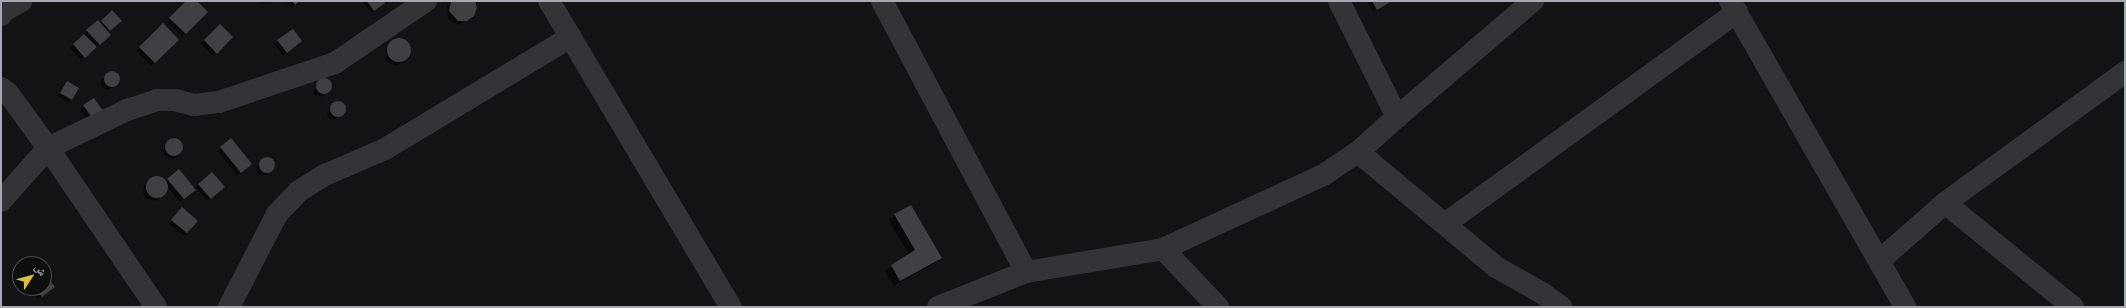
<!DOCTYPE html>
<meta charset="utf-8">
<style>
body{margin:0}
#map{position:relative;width:2126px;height:308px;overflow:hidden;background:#131214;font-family:Cabin,"Noto Naskh Arabic",sans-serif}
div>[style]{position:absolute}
.shadow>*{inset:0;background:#0007}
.building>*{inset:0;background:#404044}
.round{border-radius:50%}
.minor>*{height:22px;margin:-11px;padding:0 11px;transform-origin:11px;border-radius:11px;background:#343438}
span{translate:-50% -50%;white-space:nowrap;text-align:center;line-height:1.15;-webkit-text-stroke:4px #0e0e0f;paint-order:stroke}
.frame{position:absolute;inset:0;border:2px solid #a6a8b2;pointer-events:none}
.north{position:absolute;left:12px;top:256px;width:40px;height:40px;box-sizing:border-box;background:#0e0e0f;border:1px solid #4b4c50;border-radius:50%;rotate:54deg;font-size:11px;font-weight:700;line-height:16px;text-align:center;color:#a6a8b2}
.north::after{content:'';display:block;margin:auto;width:14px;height:18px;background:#d9bf45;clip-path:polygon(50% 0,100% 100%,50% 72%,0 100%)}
</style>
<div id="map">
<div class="shadow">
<div style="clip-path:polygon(187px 1px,195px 1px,206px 12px,182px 36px,167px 22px)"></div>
<div style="clip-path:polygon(260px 1px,272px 1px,265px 4px)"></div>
<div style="clip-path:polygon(286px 1px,300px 1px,291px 8px)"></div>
<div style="clip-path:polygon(362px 1px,382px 1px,380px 6px,371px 13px)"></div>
<div style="clip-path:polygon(452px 1px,474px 1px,474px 16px,458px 25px,448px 19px,447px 6px)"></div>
<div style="clip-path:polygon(1367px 1px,1392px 1px,1373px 12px)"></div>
<div style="clip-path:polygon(112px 11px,120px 20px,108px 32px,110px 35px,81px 60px,70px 48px,87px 31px,98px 21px,100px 23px)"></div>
<div style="clip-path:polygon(163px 25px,178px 40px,151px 66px,136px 51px)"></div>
<div style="clip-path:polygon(220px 25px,232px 37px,213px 56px,201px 44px)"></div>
<div style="clip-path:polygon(401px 39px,408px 43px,411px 49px,407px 59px,396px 66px,386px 61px,385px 50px,393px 41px)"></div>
<div style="clip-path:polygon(278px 41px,301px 41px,283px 55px,274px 44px)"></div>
<div style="clip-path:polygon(111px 72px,115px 72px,119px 78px,118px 83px,108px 90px,104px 89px,101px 85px,101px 80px)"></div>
<div style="clip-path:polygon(323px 79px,329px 82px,331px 86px,329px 90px,321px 97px,315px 95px,313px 91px,316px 85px)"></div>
<div style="clip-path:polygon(67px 82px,72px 99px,68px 103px,58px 96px)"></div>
<div style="clip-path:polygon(94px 99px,102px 112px,89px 122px,80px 109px)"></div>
<div style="clip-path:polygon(338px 102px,343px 104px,345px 110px,335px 120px,328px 118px,327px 114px,330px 107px)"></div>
<div style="clip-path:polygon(171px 139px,179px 140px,182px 145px,182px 151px,175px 159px,166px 158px,163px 154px,164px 146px)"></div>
<div style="clip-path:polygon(231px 140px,247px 167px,237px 175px,218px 151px)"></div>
<div style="clip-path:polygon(270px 159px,273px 162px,273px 168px,266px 175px,260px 175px,257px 172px,257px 167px,263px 160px)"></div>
<div style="clip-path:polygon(179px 170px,195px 189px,199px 185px,220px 190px,208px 201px,196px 188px,191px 193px,180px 202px,167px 186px,166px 191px,155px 201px,145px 198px,143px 192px,144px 186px,148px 182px,153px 178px,163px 179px,165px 182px)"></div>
<div style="clip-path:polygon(179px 212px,187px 233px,184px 236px,169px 224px)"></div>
<div style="clip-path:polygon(895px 215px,941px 257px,935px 263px,894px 286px,885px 271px,891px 266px,909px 255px,889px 221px)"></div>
<div style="clip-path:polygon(44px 280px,50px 290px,38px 299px,31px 291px,34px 288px,44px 288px)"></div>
</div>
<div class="building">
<div style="clip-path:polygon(186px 1px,197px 1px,208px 12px,186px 34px,169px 18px)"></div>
<div style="clip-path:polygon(292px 1px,300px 1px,295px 5px)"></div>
<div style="clip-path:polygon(367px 1px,383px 1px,385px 3px,374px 11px)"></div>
<div style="clip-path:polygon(451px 1px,475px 1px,477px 8px,474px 16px,467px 21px,458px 21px,449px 11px)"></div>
<div style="clip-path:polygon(1372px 1px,1392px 1px,1377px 10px)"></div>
<div style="clip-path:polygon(112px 10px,122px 21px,110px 31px,101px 21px)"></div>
<div style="clip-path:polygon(98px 20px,111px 35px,100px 45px,86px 30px)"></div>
<div style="clip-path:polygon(163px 23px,179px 40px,155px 63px,139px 47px)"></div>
<div style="clip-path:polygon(220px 24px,233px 37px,217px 54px,204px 40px)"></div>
<div style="clip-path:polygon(293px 29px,302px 41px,287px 53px,277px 40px)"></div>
<div style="clip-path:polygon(84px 34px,97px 47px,85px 58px,73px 44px)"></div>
<div class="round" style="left:387px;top:38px;width:24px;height:24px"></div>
<div class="round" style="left:104px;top:71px;width:16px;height:16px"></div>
<div class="round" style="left:316px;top:78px;width:16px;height:16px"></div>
<div style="clip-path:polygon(67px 81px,79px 88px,72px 100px,60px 93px)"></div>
<div style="clip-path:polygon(94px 98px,104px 112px,93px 119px,83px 105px)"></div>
<div class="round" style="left:330px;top:101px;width:16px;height:16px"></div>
<div class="round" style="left:165px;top:138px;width:18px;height:18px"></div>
<div style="clip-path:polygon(231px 138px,252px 164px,241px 173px,220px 147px)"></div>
<div class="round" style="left:259px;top:157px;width:16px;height:16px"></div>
<div style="clip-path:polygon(179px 169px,196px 190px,184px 199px,167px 179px)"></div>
<div style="clip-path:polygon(212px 172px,225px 187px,211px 199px,198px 184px)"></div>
<div class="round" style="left:146px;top:176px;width:22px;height:22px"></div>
<div style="clip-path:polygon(911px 205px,942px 258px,900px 281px,891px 265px,915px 250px,894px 214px)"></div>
<div style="clip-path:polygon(182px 207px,198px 221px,187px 233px,171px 220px)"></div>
<div style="clip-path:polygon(47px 276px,55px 287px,42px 297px,35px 288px,44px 288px,44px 279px)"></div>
</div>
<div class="minor">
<div style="left:549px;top:1px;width:356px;rotate:59.3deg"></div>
<div style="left:882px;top:1px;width:307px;rotate:62deg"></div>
<div style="left:1339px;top:1px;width:130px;rotate:63.4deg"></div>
<div style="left:1730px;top:1px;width:353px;rotate:60.2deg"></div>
<div style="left:1px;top:15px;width:5px;rotate:-53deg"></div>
<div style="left:4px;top:11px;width:20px;rotate:-30deg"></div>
<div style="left:1px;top:88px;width:9px;rotate:36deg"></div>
<div style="left:8px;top:93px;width:68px;rotate:54deg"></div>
<div style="left:48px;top:148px;width:192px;rotate:55.8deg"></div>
<div style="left:1358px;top:152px;width:180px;rotate:39.8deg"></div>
<div style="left:1496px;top:267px;width:53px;rotate:29.5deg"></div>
<div style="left:1542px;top:293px;width:24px;rotate:36deg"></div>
<div style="left:1px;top:201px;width:71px;rotate:-48.4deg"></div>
<div style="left:48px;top:148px;width:88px;rotate:-25.7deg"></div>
<div style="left:127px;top:110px;width:32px;rotate:-18deg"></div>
<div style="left:157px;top:100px;width:18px"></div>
<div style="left:175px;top:100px;width:20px;rotate:15deg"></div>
<div style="left:194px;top:105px;width:25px;rotate:-7deg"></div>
<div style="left:219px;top:102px;width:122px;rotate:-18.6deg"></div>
<div style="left:335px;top:63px;width:110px;rotate:-34.3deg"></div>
<div style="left:1945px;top:203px;width:165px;rotate:39.1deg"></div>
<div style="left:1445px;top:224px;width:361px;rotate:-36deg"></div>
<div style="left:1163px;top:249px;width:80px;rotate:46.5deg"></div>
<div style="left:1879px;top:261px;width:88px;rotate:-41.3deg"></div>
<div style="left:1945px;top:203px;width:223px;rotate:-36deg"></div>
<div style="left:229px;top:307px;width:105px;rotate:-62.7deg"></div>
<div style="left:277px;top:214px;width:32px;rotate:-46deg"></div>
<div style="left:299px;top:191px;width:31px;rotate:-32deg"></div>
<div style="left:325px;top:175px;width:65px;rotate:-23.4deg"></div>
<div style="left:385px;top:149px;width:217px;rotate:-31.1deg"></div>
<div style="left:938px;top:307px;width:95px;rotate:-21.7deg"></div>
<div style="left:1026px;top:272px;width:139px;rotate:-9.5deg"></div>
<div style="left:1163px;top:249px;width:179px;rotate:-24.8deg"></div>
<div style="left:1325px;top:174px;width:40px;rotate:-34deg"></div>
<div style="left:1358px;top:152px;width:52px;rotate:-41.9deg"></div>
<div style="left:1397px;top:117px;width:179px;rotate:-40.5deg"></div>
</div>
<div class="frame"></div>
<div class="north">ش</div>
</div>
